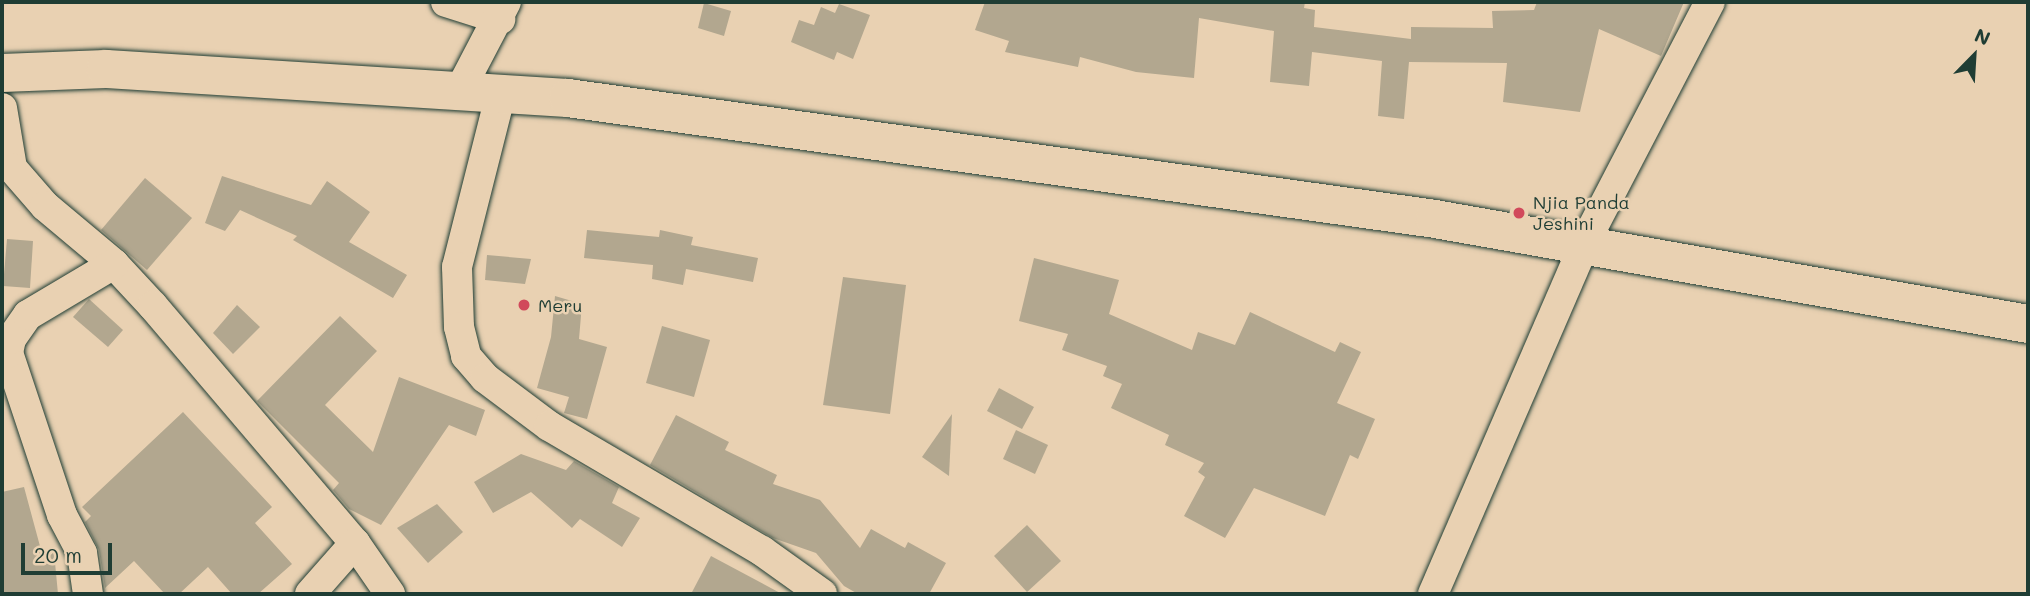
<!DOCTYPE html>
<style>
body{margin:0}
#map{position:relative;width:2030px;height:596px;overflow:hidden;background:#e9d1b2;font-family:Mali,sans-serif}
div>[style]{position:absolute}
.building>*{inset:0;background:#b2a78f}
.roads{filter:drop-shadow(0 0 2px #1f3d34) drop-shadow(0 0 2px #1f3d34)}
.street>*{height:30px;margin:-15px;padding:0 15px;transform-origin:15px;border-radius:15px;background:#e9d1b2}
.highway>*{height:38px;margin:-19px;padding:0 19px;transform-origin:19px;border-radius:19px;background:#e9d1b2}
.dots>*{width:19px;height:19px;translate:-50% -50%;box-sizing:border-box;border:4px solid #e9d1b2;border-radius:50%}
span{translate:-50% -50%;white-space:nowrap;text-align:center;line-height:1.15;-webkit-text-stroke:5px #e9d1b2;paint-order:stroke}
.poi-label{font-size:18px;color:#1f3d34}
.left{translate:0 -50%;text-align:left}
.frame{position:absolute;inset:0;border:4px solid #1f3d34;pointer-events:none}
.north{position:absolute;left:1939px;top:21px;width:70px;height:70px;-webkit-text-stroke:5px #e9d1b2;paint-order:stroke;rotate:24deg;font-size:19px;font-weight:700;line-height:28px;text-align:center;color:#1f3d34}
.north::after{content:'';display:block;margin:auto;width:24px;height:32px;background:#1f3d34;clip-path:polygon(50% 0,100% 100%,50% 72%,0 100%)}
.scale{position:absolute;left:21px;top:543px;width:91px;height:32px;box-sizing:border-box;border:4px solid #1f3d34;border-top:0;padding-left:9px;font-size:21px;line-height:24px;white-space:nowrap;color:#1f3d34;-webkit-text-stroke:5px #e9d1b2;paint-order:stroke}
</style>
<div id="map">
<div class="building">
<div style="clip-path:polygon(985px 2px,1305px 2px,1304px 8px,1315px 10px,1314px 27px,1411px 39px,1411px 27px,1493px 28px,1492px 11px,1534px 10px,1537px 2px,1684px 2px,1661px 56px,1599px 29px,1580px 112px,1503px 102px,1507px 63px,1409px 62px,1404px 119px,1378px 116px,1382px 61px,1312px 52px,1309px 86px,1270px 82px,1274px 31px,1199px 18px,1194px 78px,1136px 72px,1080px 57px,1078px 67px,1005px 52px,1009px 41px,975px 30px)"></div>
<div style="clip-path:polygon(704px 3px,731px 11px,724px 36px,698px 28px)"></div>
<div style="clip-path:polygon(839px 4px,870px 15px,853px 59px,837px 52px,834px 60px,791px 42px,799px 20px,814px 25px,821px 7px,835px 13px)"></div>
<div style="clip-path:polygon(222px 176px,311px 205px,327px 181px,370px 212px,349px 242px,407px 275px,393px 298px,293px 240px,297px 236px,240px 210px,225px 231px,205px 223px)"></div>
<div style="clip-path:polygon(145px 178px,192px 218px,147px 270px,101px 230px)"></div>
<div style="clip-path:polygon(587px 230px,659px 237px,660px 230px,693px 237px,691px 245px,758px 258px,753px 282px,686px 269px,683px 285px,652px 279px,653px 265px,584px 258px)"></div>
<div style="clip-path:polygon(7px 239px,33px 241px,30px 288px,3px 286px)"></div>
<div style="clip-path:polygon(487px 255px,531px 259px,525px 284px,485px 280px)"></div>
<div style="clip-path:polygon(1034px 258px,1119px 280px,1109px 314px,1192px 350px,1198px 332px,1235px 345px,1250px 312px,1335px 352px,1340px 342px,1361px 352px,1337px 403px,1375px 419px,1358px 459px,1350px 455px,1325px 516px,1254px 488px,1225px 538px,1184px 516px,1205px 477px,1198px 472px,1204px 463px,1165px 445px,1169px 435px,1111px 408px,1122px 384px,1103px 376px,1107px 366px,1062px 350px,1068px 334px,1019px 321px)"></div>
<div style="clip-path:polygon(843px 277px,906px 285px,890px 414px,823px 405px)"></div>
<div style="clip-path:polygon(555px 296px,582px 304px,579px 339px,607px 347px,587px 419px,564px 413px,569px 397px,537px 388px,551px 337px)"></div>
<div style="clip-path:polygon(89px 299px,123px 330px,108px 347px,73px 317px)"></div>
<div style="clip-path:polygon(237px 305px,260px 327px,233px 354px,213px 333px)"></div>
<div style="clip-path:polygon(340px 316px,377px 351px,325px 405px,373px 452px,399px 377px,485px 410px,476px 436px,449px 425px,381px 525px,349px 509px,333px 490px,339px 483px,257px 401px)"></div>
<div style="clip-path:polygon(662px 326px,710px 340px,694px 397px,646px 383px)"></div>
<div style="clip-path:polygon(999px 388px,1034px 407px,1022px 429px,987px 411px)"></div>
<div style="clip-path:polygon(183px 412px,272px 507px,255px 523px,292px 564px,258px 594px,232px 594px,208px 567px,179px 594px,165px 594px,134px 561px,105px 588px,99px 550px,85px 522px,91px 516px,82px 507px)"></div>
<div style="clip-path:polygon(952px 414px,949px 476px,922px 457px)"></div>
<div style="clip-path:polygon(676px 415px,729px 442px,725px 450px,777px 475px,773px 484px,820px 500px,860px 548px,871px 529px,905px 548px,908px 542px,946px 563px,929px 594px,858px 594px,844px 586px,816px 553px,773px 538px,650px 465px)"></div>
<div style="clip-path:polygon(1016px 430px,1048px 445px,1035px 474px,1003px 459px)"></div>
<div style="clip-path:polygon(521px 454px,566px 470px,574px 461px,619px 487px,612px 503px,640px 518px,622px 547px,580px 519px,572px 528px,531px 492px,493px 513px,474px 482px)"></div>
<div style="clip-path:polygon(24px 487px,44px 561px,54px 552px,58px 594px,2px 594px,2px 492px)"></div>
<div style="clip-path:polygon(437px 504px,463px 532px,428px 563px,397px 528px)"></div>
<div style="clip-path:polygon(1027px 525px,1061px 561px,1027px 592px,994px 556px)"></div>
<div style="clip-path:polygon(711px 556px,782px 594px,691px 594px)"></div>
</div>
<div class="roads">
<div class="street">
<div style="left:446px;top:2px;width:57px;rotate:17.5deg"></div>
<div style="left:460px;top:90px;width:99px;rotate:-62.4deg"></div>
<div style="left:500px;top:97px;width:175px;rotate:104.2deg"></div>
<div style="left:457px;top:267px;width:60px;rotate:88.1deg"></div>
<div style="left:459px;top:327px;width:30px;rotate:76deg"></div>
<div style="left:466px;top:356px;width:29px;rotate:49deg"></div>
<div style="left:485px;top:378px;width:80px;rotate:36.9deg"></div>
<div style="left:549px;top:426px;width:247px;rotate:30.4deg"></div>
<div style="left:762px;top:551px;width:74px;rotate:35.6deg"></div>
<div style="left:2px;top:108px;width:61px;rotate:80.5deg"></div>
<div style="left:12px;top:168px;width:50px;rotate:49deg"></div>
<div style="left:45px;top:206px;width:90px;rotate:40deg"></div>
<div style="left:114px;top:264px;width:57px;rotate:47.1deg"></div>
<div style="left:153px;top:306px;width:311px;rotate:49.6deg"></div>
<div style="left:355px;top:543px;width:62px;rotate:55.5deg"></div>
<div style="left:88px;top:594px;width:41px;rotate:-98.3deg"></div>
<div style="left:82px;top:553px;width:43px;rotate:-117.8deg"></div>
<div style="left:62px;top:515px;width:171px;rotate:-108.4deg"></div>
<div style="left:8px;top:353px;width:14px;rotate:-78deg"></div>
<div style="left:11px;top:339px;width:29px;rotate:-55deg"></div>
<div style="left:28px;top:315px;width:100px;rotate:-30.7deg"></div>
<div style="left:310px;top:594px;width:68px;rotate:-48.6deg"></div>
<div style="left:1433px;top:594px;width:383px;rotate:-66.6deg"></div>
<div style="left:1585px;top:242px;width:271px;rotate:-62.5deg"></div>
</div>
<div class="highway">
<div style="left:2px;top:73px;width:104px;rotate:-2.2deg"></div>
<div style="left:106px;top:69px;width:463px;rotate:3.6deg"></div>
<div style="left:568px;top:98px;width:875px;rotate:7.94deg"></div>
<div style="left:1435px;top:219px;width:602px;rotate:10.04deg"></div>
</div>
</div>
<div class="dots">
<div style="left:1519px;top:213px;background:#d1495b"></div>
<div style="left:524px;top:305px;background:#d1495b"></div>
</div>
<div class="poi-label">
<span class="left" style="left:1533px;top:213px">Njia Panda<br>Jeshini</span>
<span class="left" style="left:538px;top:305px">Meru</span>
</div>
<div class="frame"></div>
<div class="north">N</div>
<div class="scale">20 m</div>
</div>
